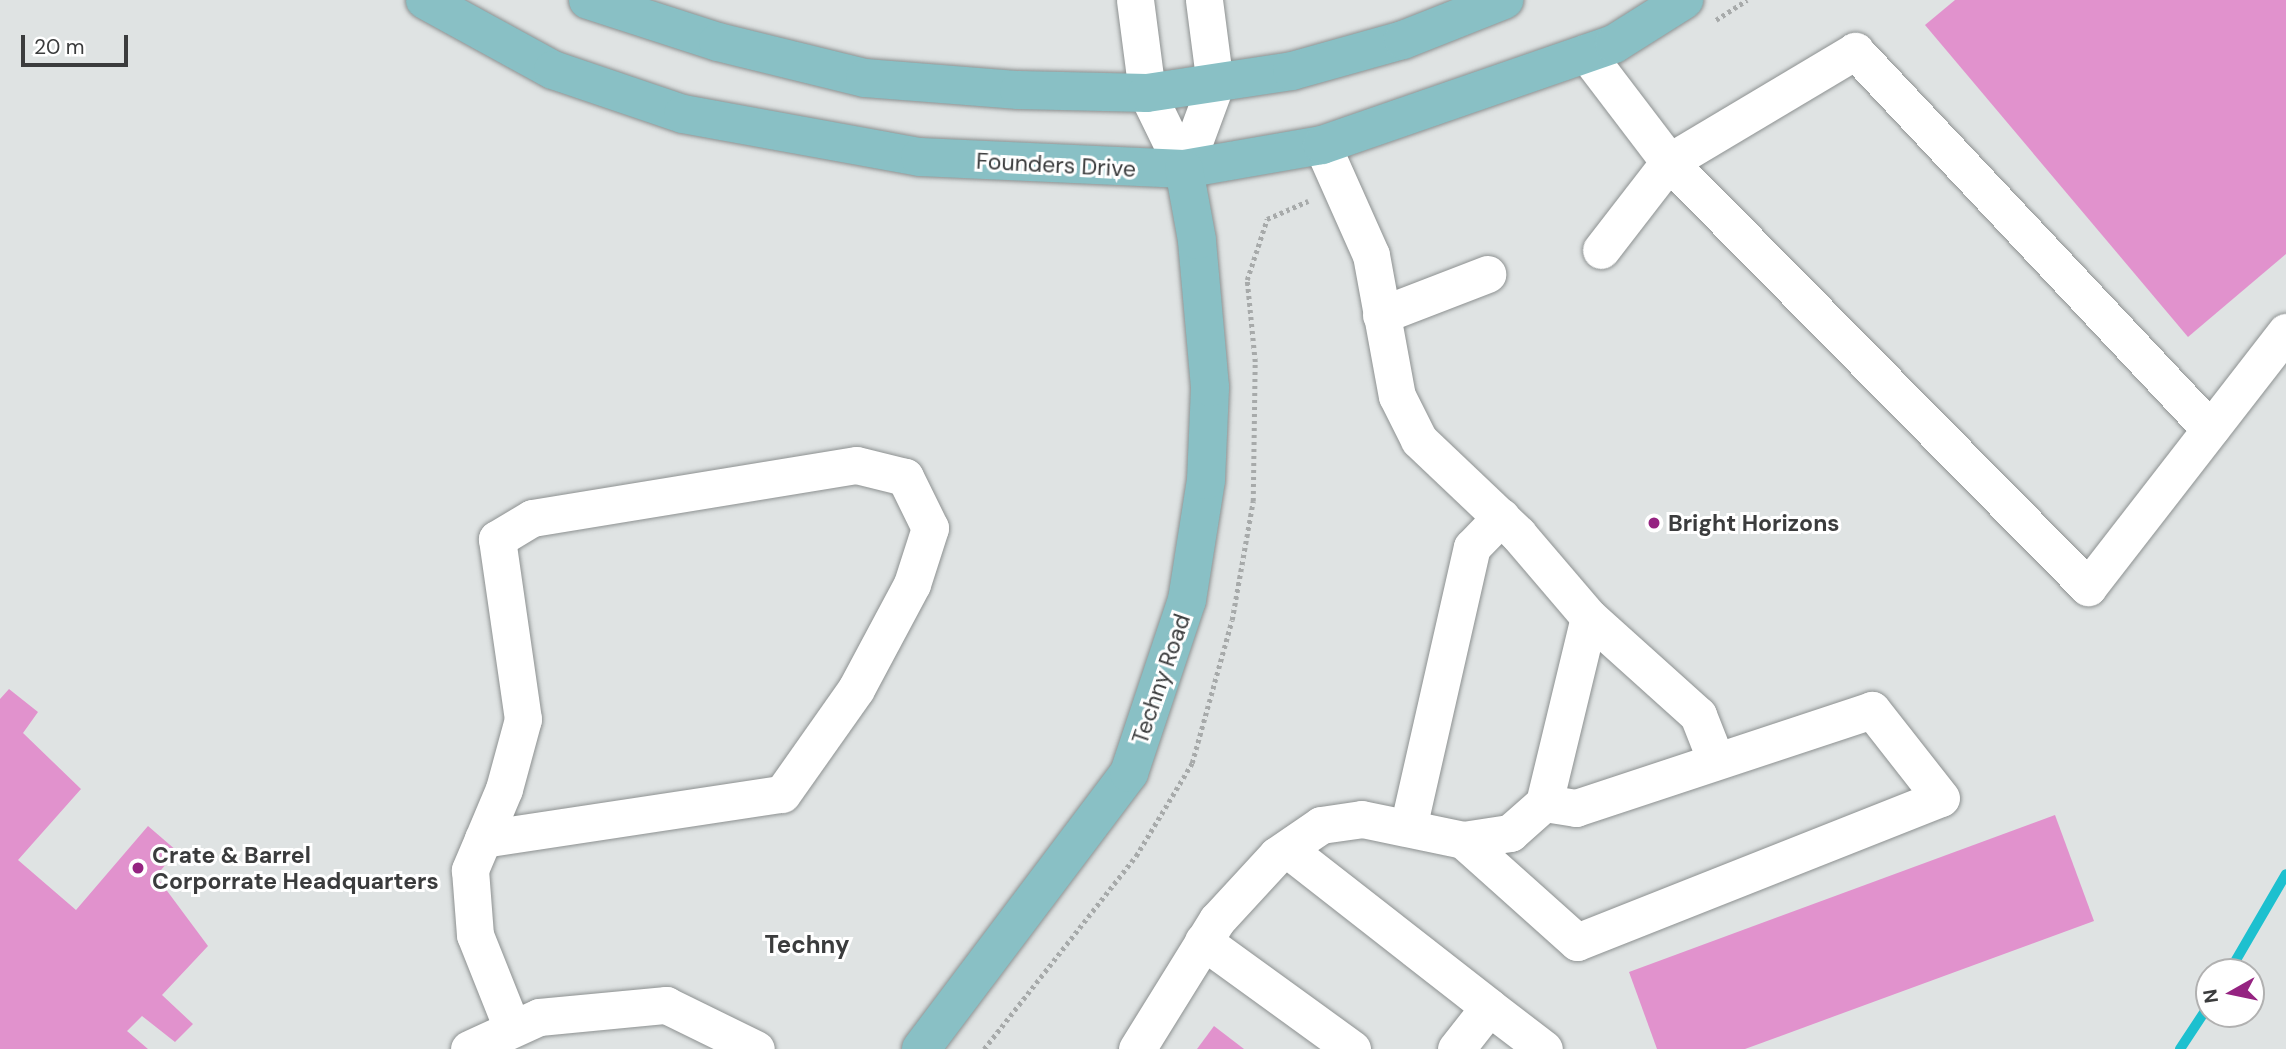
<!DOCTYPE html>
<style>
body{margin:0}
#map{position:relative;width:2286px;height:1049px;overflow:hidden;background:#dfe3e3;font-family:"DM Sans",sans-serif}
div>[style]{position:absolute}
.stream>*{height:10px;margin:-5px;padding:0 5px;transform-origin:5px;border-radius:5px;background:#1dc0cf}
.building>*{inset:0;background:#e192cd}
.path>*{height:4.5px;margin-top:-2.25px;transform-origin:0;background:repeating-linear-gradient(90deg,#a7aaaa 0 3.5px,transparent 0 7px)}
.roads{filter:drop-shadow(0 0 2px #8d9191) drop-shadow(0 0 2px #8d9191)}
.minor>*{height:37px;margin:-18.5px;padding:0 18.5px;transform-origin:18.5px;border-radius:18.5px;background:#fff}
.major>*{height:38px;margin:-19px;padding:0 19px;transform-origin:19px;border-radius:19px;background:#89c0c5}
.dots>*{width:19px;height:19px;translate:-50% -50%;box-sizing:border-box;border:4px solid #fff;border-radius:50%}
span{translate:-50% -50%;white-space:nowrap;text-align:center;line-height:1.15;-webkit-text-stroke:6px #fff;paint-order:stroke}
.street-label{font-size:23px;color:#3b3c3d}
.poi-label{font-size:23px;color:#3b3c3d;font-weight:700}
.left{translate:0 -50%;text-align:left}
.neighbourhood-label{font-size:24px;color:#3b3c3d;font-weight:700}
.north{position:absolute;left:2195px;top:958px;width:70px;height:70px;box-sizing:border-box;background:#fff;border:2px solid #b1b1b1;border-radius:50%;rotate:261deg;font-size:19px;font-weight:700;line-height:28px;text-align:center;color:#3b3c3d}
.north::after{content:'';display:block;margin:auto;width:24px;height:32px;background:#952381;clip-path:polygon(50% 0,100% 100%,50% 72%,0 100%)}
.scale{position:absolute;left:21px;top:35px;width:107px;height:32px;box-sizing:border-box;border:4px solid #3b3c3d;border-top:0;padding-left:9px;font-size:21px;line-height:24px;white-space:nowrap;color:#3b3c3d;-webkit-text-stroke:5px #fff;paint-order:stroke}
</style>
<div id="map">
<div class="stream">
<div style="left:2229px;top:972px;width:113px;rotate:-59.8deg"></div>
<div style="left:2180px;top:1049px;width:53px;rotate:-56.6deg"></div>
</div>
<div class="building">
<div style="clip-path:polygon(1955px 0,2286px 0,2286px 254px,2188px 337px,1925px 25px)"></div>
<div style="clip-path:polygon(9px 689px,38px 712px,23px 733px,81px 789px,18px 860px,76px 910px,148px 826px,177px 851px,156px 876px,208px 946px,162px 995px,193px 1024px,175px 1042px,142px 1016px,127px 1031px,148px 1049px,0 1049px,0 699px)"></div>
<div style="clip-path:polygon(2055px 815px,2094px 921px,1745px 1049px,1657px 1049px,1629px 972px)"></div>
<div style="clip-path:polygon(1214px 1026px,1244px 1049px,1197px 1049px)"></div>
</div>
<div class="path">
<div style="left:1716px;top:20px;width:37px;rotate:-33deg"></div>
<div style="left:984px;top:1049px;width:246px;rotate:-51.8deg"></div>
<div style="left:1136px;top:856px;width:109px;rotate:-58.9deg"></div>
<div style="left:1192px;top:763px;width:148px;rotate:-74.4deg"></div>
<div style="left:1232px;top:620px;width:121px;rotate:-80deg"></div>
<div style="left:1253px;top:501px;width:139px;rotate:-89.2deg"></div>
<div style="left:1255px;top:362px;width:82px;rotate:-95.6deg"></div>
<div style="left:1247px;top:280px;width:64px;rotate:-71.8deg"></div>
<div style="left:1267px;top:219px;width:45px;rotate:-23.7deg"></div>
</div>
<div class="roads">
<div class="minor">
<div style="left:1135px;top:0;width:94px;rotate:82.6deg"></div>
<div style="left:1147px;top:93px;width:85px;rotate:64deg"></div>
<div style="left:1586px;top:53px;width:137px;rotate:52.7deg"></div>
<div style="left:1669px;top:162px;width:597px;rotate:45.41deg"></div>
<div style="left:2088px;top:587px;width:323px;rotate:-52.2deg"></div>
<div style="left:1322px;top:145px;width:120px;rotate:66deg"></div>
<div style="left:1371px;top:255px;width:143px;rotate:79.6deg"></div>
<div style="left:1397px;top:396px;width:49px;rotate:63.4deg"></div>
<div style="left:1419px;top:440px;width:137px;rotate:43.5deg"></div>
<div style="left:1518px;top:534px;width:109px;rotate:49.5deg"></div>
<div style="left:1589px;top:617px;width:147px;rotate:42deg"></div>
<div style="left:1698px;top:715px;width:49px;rotate:68.6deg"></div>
<div style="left:1184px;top:169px;width:90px;rotate:-69.7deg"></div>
<div style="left:1215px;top:85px;width:86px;rotate:-97.4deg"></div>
<div style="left:1601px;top:250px;width:111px;rotate:-52.3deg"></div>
<div style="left:1669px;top:162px;width:217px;rotate:-30.8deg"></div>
<div style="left:1855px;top:51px;width:519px;rotate:46.8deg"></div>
<div style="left:1381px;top:315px;width:114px;rotate:-21.1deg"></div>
<div style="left:1408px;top:828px;width:288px;rotate:-77.2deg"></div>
<div style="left:1472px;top:547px;width:42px;rotate:-46deg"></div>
<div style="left:483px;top:839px;width:302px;rotate:-8.6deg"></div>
<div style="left:782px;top:794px;width:128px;rotate:-54.8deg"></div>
<div style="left:856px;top:689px;width:119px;rotate:-61.9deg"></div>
<div style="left:912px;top:584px;width:59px;rotate:-72.2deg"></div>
<div style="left:930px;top:528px;width:57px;rotate:-116.1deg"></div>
<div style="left:905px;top:477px;width:50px;rotate:-166.2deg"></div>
<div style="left:856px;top:465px;width:328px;rotate:170.7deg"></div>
<div style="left:532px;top:518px;width:41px;rotate:149deg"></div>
<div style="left:497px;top:539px;width:182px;rotate:81.8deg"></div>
<div style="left:523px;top:719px;width:73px;rotate:105.2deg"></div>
<div style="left:504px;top:789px;width:54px;rotate:112.8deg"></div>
<div style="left:483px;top:839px;width:34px;rotate:113deg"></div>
<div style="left:470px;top:870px;width:65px;rotate:85.6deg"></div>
<div style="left:475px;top:935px;width:100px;rotate:68.3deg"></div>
<div style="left:1463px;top:840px;width:153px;rotate:41.8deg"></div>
<div style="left:1577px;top:942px;width:391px;rotate:-21.6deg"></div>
<div style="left:1941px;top:798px;width:112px;rotate:-128.1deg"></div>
<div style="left:1872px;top:710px;width:312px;rotate:161.7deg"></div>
<div style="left:1576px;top:808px;width:32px;rotate:-171deg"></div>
<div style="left:1287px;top:849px;width:256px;rotate:38deg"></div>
<div style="left:1203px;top:941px;width:184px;rotate:35.9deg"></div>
<div style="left:469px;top:1049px;width:77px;rotate:-24.6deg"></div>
<div style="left:539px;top:1017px;width:128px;rotate:-5.4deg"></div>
<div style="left:666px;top:1005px;width:100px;rotate:26.1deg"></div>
<div style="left:1137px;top:1049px;width:152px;rotate:-58.2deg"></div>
<div style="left:1217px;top:920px;width:88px;rotate:-47.3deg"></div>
<div style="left:1277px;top:855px;width:53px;rotate:-34.3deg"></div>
<div style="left:1321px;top:825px;width:41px;rotate:-8.3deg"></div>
<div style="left:1362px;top:819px;width:103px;rotate:11.7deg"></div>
<div style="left:1463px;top:840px;width:48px;rotate:-8.5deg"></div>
<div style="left:1510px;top:833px;width:45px;rotate:-41.4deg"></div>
<div style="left:1544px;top:803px;width:191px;rotate:-76.4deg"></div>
<div style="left:1456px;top:1049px;width:53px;rotate:-51.8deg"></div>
<div style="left:1489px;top:1007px;width:69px;rotate:37.4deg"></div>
</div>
<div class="major">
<div style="left:425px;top:0;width:146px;rotate:28.7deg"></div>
<div style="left:553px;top:70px;width:137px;rotate:18.7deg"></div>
<div style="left:683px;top:114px;width:241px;rotate:10.3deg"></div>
<div style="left:920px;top:157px;width:264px;rotate:2.6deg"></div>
<div style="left:1184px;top:169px;width:140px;rotate:-9.9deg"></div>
<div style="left:1322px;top:145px;width:309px;rotate:-19.1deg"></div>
<div style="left:1614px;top:44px;width:83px;rotate:-32.2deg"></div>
<div style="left:588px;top:0;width:137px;rotate:17.9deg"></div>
<div style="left:718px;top:42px;width:151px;rotate:13.8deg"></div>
<div style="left:865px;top:78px;width:154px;rotate:4.5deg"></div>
<div style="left:1019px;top:90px;width:128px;rotate:1.3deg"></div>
<div style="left:1147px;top:93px;width:147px;rotate:-8.6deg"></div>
<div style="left:1292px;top:71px;width:115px;rotate:-15.6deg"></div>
<div style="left:1403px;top:40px;width:109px;rotate:-21.6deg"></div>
<div style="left:921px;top:1049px;width:346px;rotate:-53deg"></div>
<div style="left:1129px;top:773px;width:182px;rotate:-71.5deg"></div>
<div style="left:1187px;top:600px;width:121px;rotate:-81deg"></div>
<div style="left:1206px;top:480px;width:93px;rotate:-87.5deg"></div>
<div style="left:1210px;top:387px;width:148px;rotate:-95.1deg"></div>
<div style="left:1197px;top:240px;width:72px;rotate:-100.4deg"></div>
</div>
</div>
<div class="dots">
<div style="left:1654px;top:523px;background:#952381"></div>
<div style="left:138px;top:868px;background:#952381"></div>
</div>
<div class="street-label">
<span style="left:1056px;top:165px;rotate:3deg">Founders Drive</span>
<span style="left:1161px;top:679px;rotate:-71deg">Techny Road</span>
</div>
<div class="poi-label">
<span class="left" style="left:1668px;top:523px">Bright Horizons</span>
<span class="left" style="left:152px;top:868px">Crate &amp; Barrel<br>Corporrate Headquarters</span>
</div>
<div class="neighbourhood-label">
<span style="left:807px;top:945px">Techny</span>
</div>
<div class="north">N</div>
<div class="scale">20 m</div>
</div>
